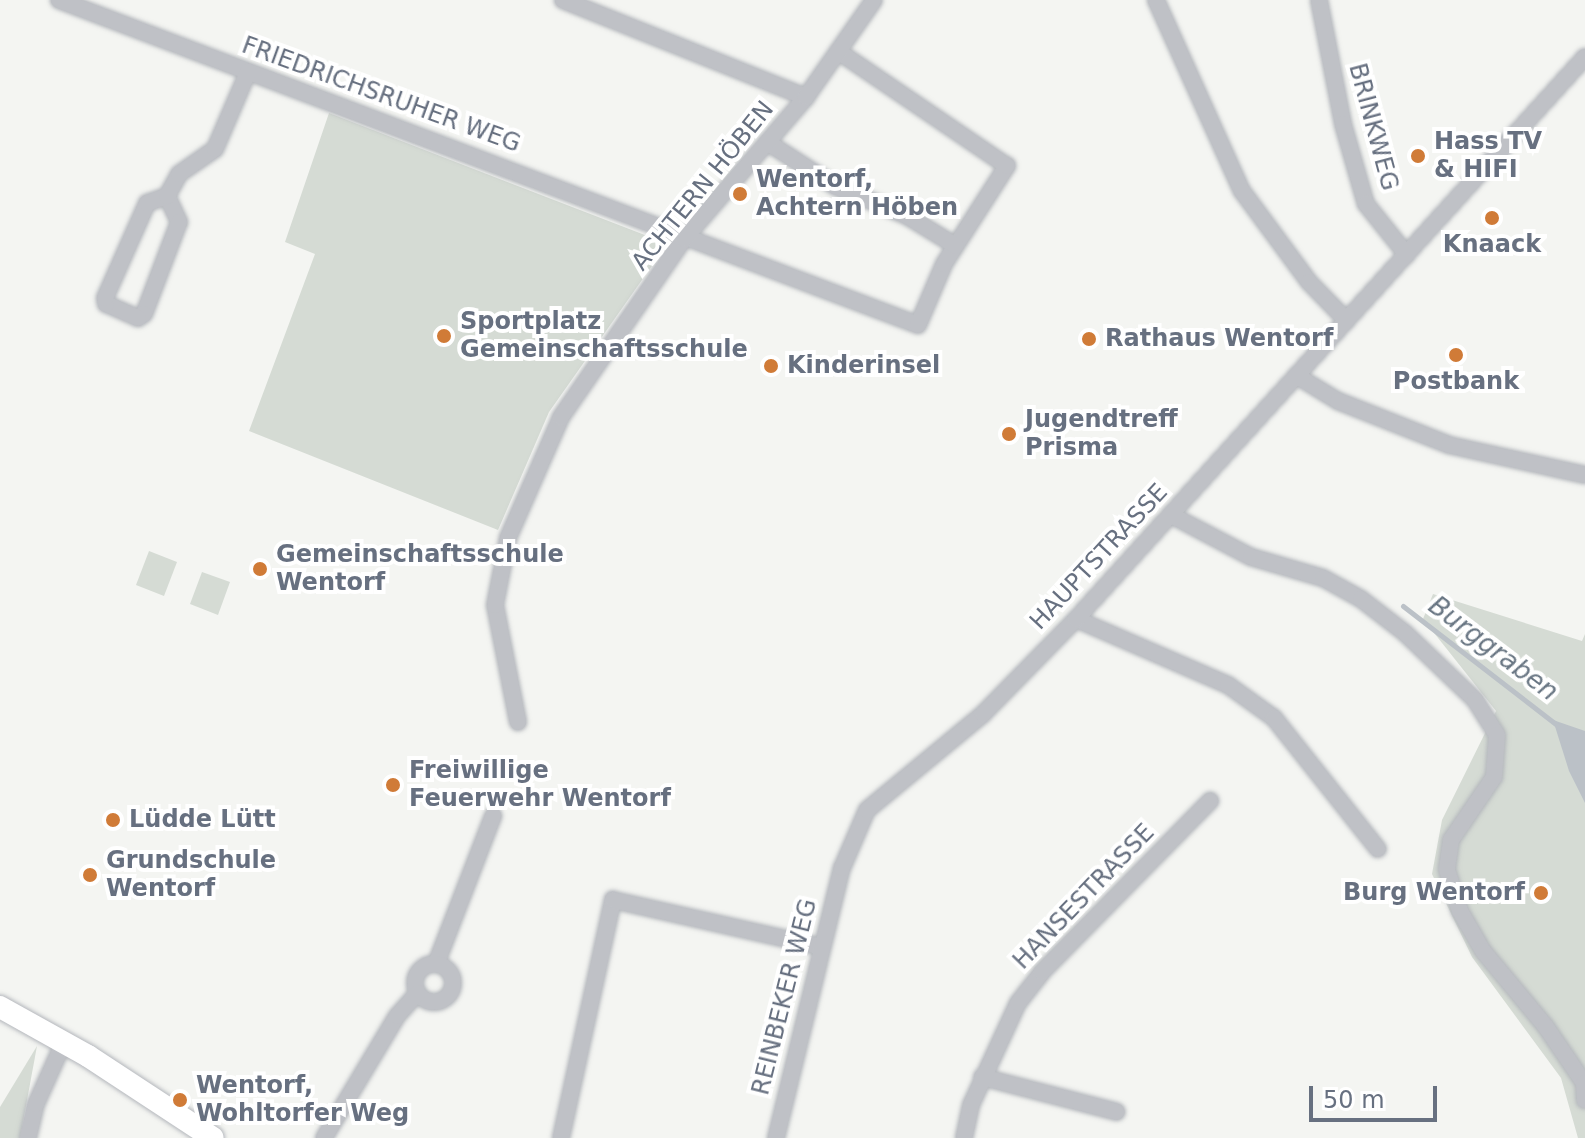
<!DOCTYPE html>
<meta charset="utf-8">
<style>
body{margin:0}
#map{position:relative;width:1585px;height:1138px;overflow:hidden;background:#f4f5f2;font-family:"DejaVu Sans",sans-serif}
div>[style]{position:absolute}
.green>*{inset:0;background:#d5dbd4}
.water>*{inset:0;background:#bbc1c7}
.stream>*{height:5px;margin:-2.5px;padding:0 2.5px;transform-origin:2.5px;border-radius:2.5px;background:#bbc1c7}
.roads{filter:drop-shadow(0 0 2px #b4b7bc) drop-shadow(0 0 2px #b4b7bc)}
.street>*{height:16px;margin:-8px;padding:0 8px;transform-origin:8px;border-radius:8px;background:#bfc1c6}
.street>.ring{margin:-8px;padding:0;box-sizing:content-box;background:none;border:16px solid #bfc1c6;border-radius:50%}
.secondary>*{height:22px;margin:-11px;padding:0 11px;transform-origin:11px;border-radius:11px;background:#fff}
.dots>*{width:22px;height:22px;translate:-50% -50%;box-sizing:border-box;border:4px solid #fff;border-radius:50%}
span{translate:-50% -50%;white-space:nowrap;text-align:center;line-height:1.15;-webkit-text-stroke:8px #fff;paint-order:stroke}
.street-label{font-size:24px;color:#677080}
.poi-label{font-size:24px;color:#677080;font-weight:700}
.left{translate:0 -50%;text-align:left}
.right{translate:-100% -50%;text-align:right}
.water-label{font-size:26px;color:#697683;font-style:italic}
.scale{position:absolute;left:1309px;top:1086px;width:128px;height:36px;box-sizing:border-box;border:4px solid #677080;border-top:0;padding-left:10px;font-size:24px;line-height:28px;white-space:nowrap;color:#677080;-webkit-text-stroke:6px #fff;paint-order:stroke}
</style>
<div id="map">
<div class="green">
<div style="clip-path:polygon(329px 113px,650px 237px,659px 245px,656px 260px,549px 412px,498px 530px,249px 431px,315px 254px,285px 242px)"></div>
<div style="clip-path:polygon(149px 551px,177px 562px,164px 596px,136px 585px)"></div>
<div style="clip-path:polygon(202px 572px,230px 582px,218px 615px,190px 604px)"></div>
<div style="clip-path:polygon(1433px 594px,1582px 641px,1585px 634px,1585px 1138px,1578px 1138px,1561px 1078px,1472px 957px,1432px 874px,1442px 820px,1496px 711px,1423px 619px)"></div>
<div style="clip-path:polygon(37px 1046px,20px 1138px,0 1138px,0 1107px)"></div>
</div>
<div class="water">
<div style="clip-path:polygon(1553px 720px,1585px 731px,1585px 803px,1569px 771px)"></div>
</div>
<div class="stream">
<div style="left:1403px;top:606px;width:195px;rotate:37.7deg"></div>
</div>
<div class="roads">
<div class="street">
<div style="left:59px;top:0;width:918px;rotate:20.72deg"></div>
<div style="left:918px;top:325px;width:66px;rotate:-66.9deg"></div>
<div style="left:944px;top:264px;width:117px;rotate:-57.3deg"></div>
<div style="left:1007px;top:166px;width:204px;rotate:-145.8deg"></div>
<div style="left:563px;top:0;width:262px;rotate:21.8deg"></div>
<div style="left:1156px;top:0;width:209px;rotate:65.8deg"></div>
<div style="left:1242px;top:191px;width:113px;rotate:53.6deg"></div>
<div style="left:1309px;top:282px;width:54px;rotate:45.7deg"></div>
<div style="left:1319px;top:0;width:126px;rotate:79deg"></div>
<div style="left:1343px;top:124px;width:83px;rotate:74deg"></div>
<div style="left:1366px;top:204px;width:65px;rotate:51.2deg"></div>
<div style="left:767px;top:142px;width:81px;rotate:32.9deg"></div>
<div style="left:835px;top:186px;width:78px;rotate:22.6deg"></div>
<div style="left:907px;top:216px;width:57px;rotate:31.5deg"></div>
<div style="left:167px;top:196px;width:29px;rotate:65deg"></div>
<div style="left:179px;top:222px;width:98px;rotate:110.8deg"></div>
<div style="left:144px;top:314px;width:7px;rotate:146deg"></div>
<div style="left:138px;top:318px;width:35px;rotate:-156deg"></div>
<div style="left:106px;top:304px;width:6px;rotate:-99deg"></div>
<div style="left:105px;top:298px;width:104px;rotate:-66.1deg"></div>
<div style="left:147px;top:203px;width:21px;rotate:-19deg"></div>
<div style="left:167px;top:196px;width:25px;rotate:-61deg"></div>
<div style="left:179px;top:174px;width:44px;rotate:-34.8deg"></div>
<div style="left:215px;top:149px;width:84px;rotate:-66.8deg"></div>
<div style="left:1297px;top:376px;width:48px;rotate:31.4deg"></div>
<div style="left:1338px;top:401px;width:119px;rotate:21.6deg"></div>
<div style="left:1449px;top:445px;width:139px;rotate:12.4deg"></div>
<div style="left:1171px;top:515px;width:90px;rotate:27.7deg"></div>
<div style="left:1251px;top:557px;width:75px;rotate:16.3deg"></div>
<div style="left:1323px;top:578px;width:43px;rotate:28.9deg"></div>
<div style="left:1361px;top:599px;width:56px;rotate:37.7deg"></div>
<div style="left:1405px;top:633px;width:97px;rotate:43.7deg"></div>
<div style="left:1475px;top:700px;width:41px;rotate:57.8deg"></div>
<div style="left:1497px;top:735px;width:42px;rotate:94.1deg"></div>
<div style="left:1494px;top:777px;width:76px;rotate:124.3deg"></div>
<div style="left:1451px;top:840px;width:30px;rotate:98deg"></div>
<div style="left:1447px;top:870px;width:43px;rotate:72.4deg"></div>
<div style="left:1460px;top:911px;width:46px;rotate:60.1deg"></div>
<div style="left:1483px;top:951px;width:99px;rotate:50.3deg"></div>
<div style="left:1546px;top:1027px;width:68px;rotate:55.8deg"></div>
<div style="left:1584px;top:1083px;width:17px;rotate:87deg"></div>
<div style="left:1076px;top:619px;width:166px;rotate:23.5deg"></div>
<div style="left:1228px;top:685px;width:57px;rotate:35.7deg"></div>
<div style="left:1274px;top:718px;width:167px;rotate:51.6deg"></div>
<div style="left:518px;top:722px;width:119px;rotate:-101.1deg"></div>
<div style="left:495px;top:605px;width:68px;rotate:-79deg"></div>
<div style="left:508px;top:538px;width:132px;rotate:-66.3deg"></div>
<div style="left:561px;top:417px;width:216px;rotate:-55.4deg"></div>
<div style="left:684px;top:239px;width:187px;rotate:-49.3deg"></div>
<div style="left:806px;top:97px;width:118px;rotate:-55deg"></div>
<div style="left:436px;top:964px;width:159px;rotate:-68.9deg"></div>
<div class="ring" style="left:415px;top:964px;width:22px;height:22px"></div>
<div style="left:982px;top:1077px;width:139px;rotate:14.5deg"></div>
<div style="left:28px;top:1138px;width:35px;rotate:-77deg"></div>
<div style="left:36px;top:1104px;width:66px;rotate:-65.8deg"></div>
<div style="left:324px;top:1138px;width:142px;rotate:-59.1deg"></div>
<div style="left:397px;top:1016px;width:31px;rotate:-48deg"></div>
<div style="left:561px;top:1138px;width:244px;rotate:-77.7deg"></div>
<div style="left:613px;top:900px;width:214px;rotate:12.7deg"></div>
<div style="left:776px;top:1138px;width:278px;rotate:-76.3deg"></div>
<div style="left:842px;top:868px;width:63px;rotate:-66.7deg"></div>
<div style="left:867px;top:810px;width:151px;rotate:-39.6deg"></div>
<div style="left:983px;top:714px;width:133px;rotate:-45.6deg"></div>
<div style="left:1076px;top:619px;width:758px;rotate:-47.83deg"></div>
<div style="left:964px;top:1138px;width:34px;rotate:-78deg"></div>
<div style="left:971px;top:1105px;width:112px;rotate:-65.3deg"></div>
<div style="left:1018px;top:1003px;width:39px;rotate:-52deg"></div>
<div style="left:1042px;top:972px;width:240px;rotate:-45.5deg"></div>
</div>
<div class="secondary">
<div style="left:0;top:1007px;width:101px;rotate:29.1deg"></div>
<div style="left:88px;top:1056px;width:149px;rotate:33.3deg"></div>
</div>
</div>
<div class="dots">
<div style="left:1418px;top:156px;background:#d07b37"></div>
<div style="left:740px;top:194px;background:#d07b37"></div>
<div style="left:1492px;top:218px;background:#d07b37"></div>
<div style="left:444px;top:336px;background:#d07b37"></div>
<div style="left:1089px;top:339px;background:#d07b37"></div>
<div style="left:1456px;top:355px;background:#d07b37"></div>
<div style="left:771px;top:366px;background:#d07b37"></div>
<div style="left:1009px;top:434px;background:#d07b37"></div>
<div style="left:260px;top:569px;background:#d07b37"></div>
<div style="left:393px;top:785px;background:#d07b37"></div>
<div style="left:113px;top:820px;background:#d07b37"></div>
<div style="left:90px;top:875px;background:#d07b37"></div>
<div style="left:1541px;top:893px;background:#d07b37"></div>
<div style="left:180px;top:1100px;background:#d07b37"></div>
</div>
<div class="street-label">
<span style="left:381px;top:95px;rotate:20deg">FRIEDRICHSRUHER WEG</span>
<span style="left:1373px;top:127px;rotate:75deg">BRINKWEG</span>
<span style="left:703px;top:186px;rotate:-51deg">ACHTERN HÖBEN</span>
<span style="left:1099px;top:557px;rotate:-47deg">HAUPTSTRASSE</span>
<span style="left:1084px;top:897px;rotate:-46deg">HANSESTRASSE</span>
<span style="left:785px;top:997px;rotate:-76deg">REINBEKER WEG</span>
</div>
<div class="poi-label">
<span class="left" style="left:1434px;top:156px">Hass TV<br>&amp; HIFI</span>
<span class="left" style="left:756px;top:194px">Wentorf,<br>Achtern Höben</span>
<span style="left:1492px;top:245px">Knaack</span>
<span class="left" style="left:460px;top:336px">Sportplatz<br>Gemeinschaftsschule</span>
<span class="left" style="left:1105px;top:339px">Rathaus Wentorf</span>
<span class="left" style="left:787px;top:366px">Kinderinsel</span>
<span style="left:1456px;top:382px">Postbank</span>
<span class="left" style="left:1025px;top:434px">Jugendtreff<br>Prisma</span>
<span class="left" style="left:276px;top:569px">Gemeinschaftsschule<br>Wentorf</span>
<span class="left" style="left:409px;top:785px">Freiwillige<br>Feuerwehr Wentorf</span>
<span class="left" style="left:129px;top:820px">Lüdde Lütt</span>
<span class="left" style="left:106px;top:875px">Grundschule<br>Wentorf</span>
<span class="right" style="left:1525px;top:893px">Burg Wentorf</span>
<span class="left" style="left:196px;top:1100px">Wentorf,<br>Wohltorfer Weg</span>
</div>
<div class="water-label">
<span style="left:1493px;top:649px;rotate:37deg">Burggraben</span>
</div>
<div class="scale">50 m</div>
</div>
